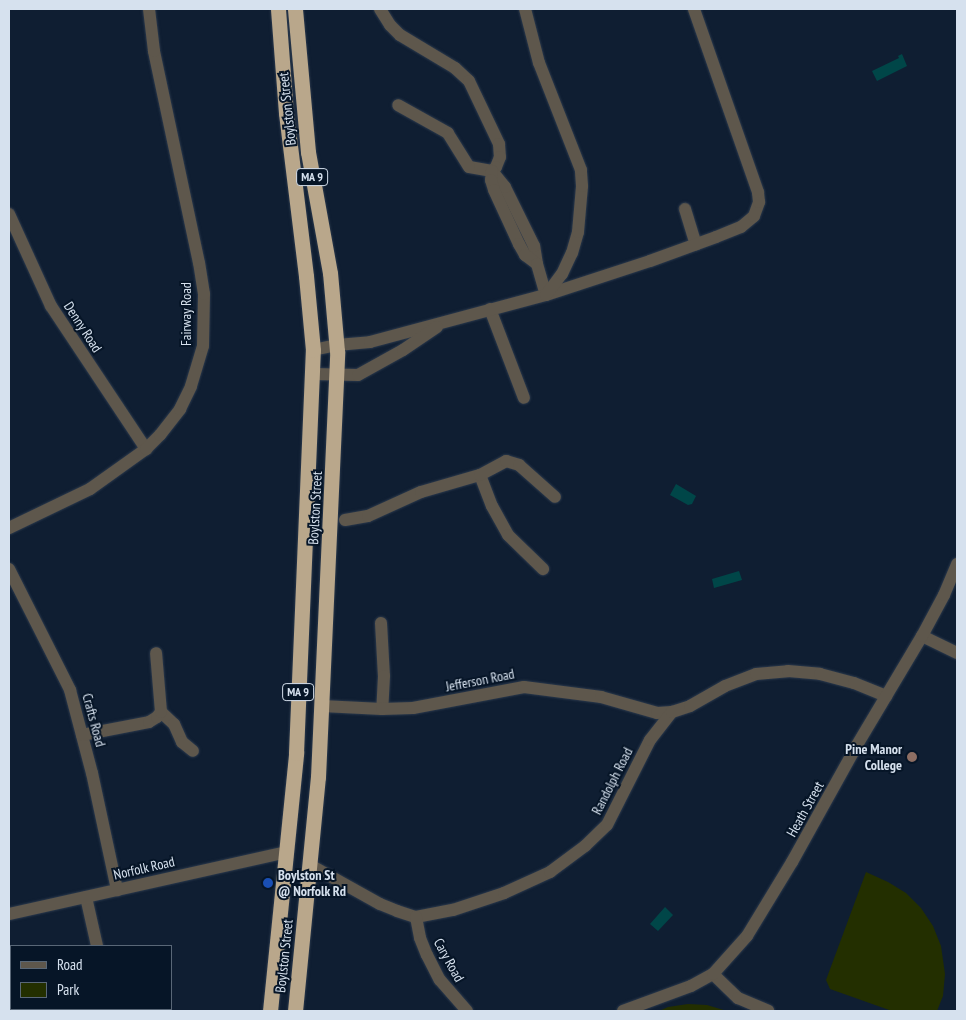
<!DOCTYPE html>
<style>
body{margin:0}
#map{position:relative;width:966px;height:1020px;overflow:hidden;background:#0f1e32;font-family:"PT Sans Narrow",sans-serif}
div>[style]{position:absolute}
.green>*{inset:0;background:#232f00}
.water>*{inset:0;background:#004648}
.roads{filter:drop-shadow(0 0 1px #2b394c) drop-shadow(0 0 1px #2b394c)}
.minor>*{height:12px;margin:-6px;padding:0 6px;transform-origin:6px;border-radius:6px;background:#5e574c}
.highway>*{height:15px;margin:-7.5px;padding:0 7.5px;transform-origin:7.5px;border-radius:7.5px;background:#b9a78b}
.dots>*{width:14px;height:14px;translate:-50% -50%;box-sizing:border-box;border:2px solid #061527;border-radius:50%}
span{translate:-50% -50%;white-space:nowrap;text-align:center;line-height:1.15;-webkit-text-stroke:4px #061527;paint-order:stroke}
.shield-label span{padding:1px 4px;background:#061527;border:1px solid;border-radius:4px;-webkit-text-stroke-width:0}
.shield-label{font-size:12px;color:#d6e1ee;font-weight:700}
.street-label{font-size:14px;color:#d6e1ee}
.poi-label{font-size:14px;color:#d6e1ee;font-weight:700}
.right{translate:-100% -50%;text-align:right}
.left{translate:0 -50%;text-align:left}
.frame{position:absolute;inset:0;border:10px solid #d6e1ee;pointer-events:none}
.legend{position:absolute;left:10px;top:945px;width:162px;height:65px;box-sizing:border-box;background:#061527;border:1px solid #596777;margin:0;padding:6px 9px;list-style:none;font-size:15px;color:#d6e1ee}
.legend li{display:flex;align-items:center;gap:10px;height:25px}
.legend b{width:25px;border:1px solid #596777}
</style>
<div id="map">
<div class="green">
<div style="clip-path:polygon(866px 872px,888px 882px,906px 893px,921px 908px,933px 926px,941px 946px,945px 974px,943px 996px,937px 1011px,892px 1011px,830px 989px,826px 980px)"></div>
<div style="clip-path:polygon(688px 1004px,707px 1005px,727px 1011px,659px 1011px,668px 1007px)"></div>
</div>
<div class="water">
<div style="clip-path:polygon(902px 54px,907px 66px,877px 81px,872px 71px,899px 58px,898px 56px)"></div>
<div style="clip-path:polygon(676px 484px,696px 496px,692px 504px,688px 505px,670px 495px)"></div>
<div style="clip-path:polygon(739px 571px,742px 580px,714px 588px,712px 579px)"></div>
<div style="clip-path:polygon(665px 907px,673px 915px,658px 931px,650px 924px)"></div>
</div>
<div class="roads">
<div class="minor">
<div style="left:380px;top:9px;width:19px;rotate:58deg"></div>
<div style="left:390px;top:25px;width:14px;rotate:45deg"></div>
<div style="left:400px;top:35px;width:64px;rotate:31deg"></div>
<div style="left:455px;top:68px;width:19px;rotate:43deg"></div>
<div style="left:469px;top:81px;width:70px;rotate:64.5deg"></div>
<div style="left:499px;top:144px;width:13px;rotate:86deg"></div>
<div style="left:500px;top:157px;width:11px;rotate:112deg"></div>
<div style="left:496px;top:167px;width:6px;rotate:135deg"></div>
<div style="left:492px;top:171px;width:23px;rotate:-170deg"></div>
<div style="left:469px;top:167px;width:40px;rotate:-122deg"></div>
<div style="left:448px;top:133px;width:57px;rotate:-150.8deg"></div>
<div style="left:685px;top:209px;width:37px;rotate:73deg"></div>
<div style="left:9px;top:214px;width:101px;rotate:65.5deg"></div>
<div style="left:51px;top:306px;width:172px;rotate:56.4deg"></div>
<div style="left:537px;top:264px;width:18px;rotate:-99deg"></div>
<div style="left:534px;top:246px;width:66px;rotate:-116.2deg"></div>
<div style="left:505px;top:187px;width:21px;rotate:-129deg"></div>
<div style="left:492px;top:171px;width:9px;rotate:96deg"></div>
<div style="left:491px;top:180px;width:10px;rotate:73deg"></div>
<div style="left:494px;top:190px;width:60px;rotate:65.2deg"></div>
<div style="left:519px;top:244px;width:13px;rotate:61deg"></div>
<div style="left:525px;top:255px;width:15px;rotate:37deg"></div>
<div style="left:537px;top:264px;width:32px;rotate:74deg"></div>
<div style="left:546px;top:295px;width:109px;rotate:-18.1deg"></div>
<div style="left:650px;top:261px;width:70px;rotate:-20deg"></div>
<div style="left:716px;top:237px;width:27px;rotate:-22deg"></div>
<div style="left:741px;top:227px;width:17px;rotate:-40deg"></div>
<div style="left:754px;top:216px;width:15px;rotate:-70deg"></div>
<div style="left:759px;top:202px;width:10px;rotate:-96deg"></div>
<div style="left:758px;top:192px;width:194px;rotate:-109.3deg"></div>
<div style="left:490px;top:309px;width:95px;rotate:69.1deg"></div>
<div style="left:313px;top:350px;width:25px;rotate:-12deg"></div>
<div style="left:337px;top:345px;width:33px;rotate:-5deg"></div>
<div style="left:370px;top:342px;width:182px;rotate:-15deg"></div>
<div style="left:546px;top:295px;width:26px;rotate:-53deg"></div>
<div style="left:562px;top:274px;width:23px;rotate:-65deg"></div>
<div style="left:572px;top:253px;width:22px;rotate:-74deg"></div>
<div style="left:578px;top:232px;width:46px;rotate:-85deg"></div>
<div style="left:582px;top:186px;width:16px;rotate:-94deg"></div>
<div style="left:581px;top:170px;width:115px;rotate:-111.4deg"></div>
<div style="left:539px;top:63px;width:56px;rotate:-104.5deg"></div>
<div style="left:313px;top:374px;width:45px;rotate:1.3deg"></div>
<div style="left:358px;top:375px;width:51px;rotate:-29.1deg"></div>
<div style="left:403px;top:350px;width:41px;rotate:-34.1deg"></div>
<div style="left:480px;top:475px;width:33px;rotate:69deg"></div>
<div style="left:492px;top:506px;width:33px;rotate:61deg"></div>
<div style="left:508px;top:535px;width:49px;rotate:44.2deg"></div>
<div style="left:345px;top:520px;width:23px;rotate:-10deg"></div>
<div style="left:368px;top:516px;width:58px;rotate:-24.4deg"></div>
<div style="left:421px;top:492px;width:61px;rotate:-16.1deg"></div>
<div style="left:480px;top:475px;width:30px;rotate:-28deg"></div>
<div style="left:506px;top:461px;width:14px;rotate:17deg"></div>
<div style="left:519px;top:465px;width:48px;rotate:41.6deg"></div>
<div style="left:9px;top:528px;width:90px;rotate:-25.7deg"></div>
<div style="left:90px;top:489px;width:69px;rotate:-35.5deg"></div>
<div style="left:146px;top:449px;width:20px;rotate:-45deg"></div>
<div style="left:160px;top:435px;width:33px;rotate:-52deg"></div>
<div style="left:180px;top:409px;width:25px;rotate:-64deg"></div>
<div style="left:191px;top:386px;width:42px;rotate:-73.3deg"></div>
<div style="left:203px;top:346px;width:52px;rotate:-88.9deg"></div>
<div style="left:204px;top:294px;width:31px;rotate:-99deg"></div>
<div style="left:199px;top:263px;width:217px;rotate:-102deg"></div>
<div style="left:154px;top:51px;width:42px;rotate:-96.8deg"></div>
<div style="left:9px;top:569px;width:136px;rotate:63.2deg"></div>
<div style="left:70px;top:690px;width:86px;rotate:75.2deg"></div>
<div style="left:92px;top:773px;width:120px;rotate:77.9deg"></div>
<div style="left:381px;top:623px;width:53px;rotate:86.8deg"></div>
<div style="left:384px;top:676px;width:33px;rotate:93deg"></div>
<div style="left:922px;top:636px;width:39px;rotate:26deg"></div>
<div style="left:322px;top:706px;width:60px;rotate:2.9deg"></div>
<div style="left:382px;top:709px;width:31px;rotate:-2deg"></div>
<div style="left:413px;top:708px;width:113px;rotate:-10.7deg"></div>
<div style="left:524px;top:687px;width:78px;rotate:7.4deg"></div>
<div style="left:601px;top:697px;width:58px;rotate:15.9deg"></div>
<div style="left:657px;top:713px;width:15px;rotate:-4deg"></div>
<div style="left:161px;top:712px;width:18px;rotate:43deg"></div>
<div style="left:174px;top:724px;width:20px;rotate:66deg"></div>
<div style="left:182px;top:742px;width:14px;rotate:39deg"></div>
<div style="left:82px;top:735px;width:68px;rotate:-11deg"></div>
<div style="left:149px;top:722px;width:9px;rotate:-32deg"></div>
<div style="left:157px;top:717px;width:6px;rotate:-51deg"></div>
<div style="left:161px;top:712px;width:59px;rotate:-94.8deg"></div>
<div style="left:310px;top:865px;width:80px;rotate:29.1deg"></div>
<div style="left:380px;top:904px;width:18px;rotate:22deg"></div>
<div style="left:397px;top:911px;width:20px;rotate:18deg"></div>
<div style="left:416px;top:917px;width:38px;rotate:-11deg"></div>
<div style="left:453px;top:910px;width:54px;rotate:-18.4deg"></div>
<div style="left:504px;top:893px;width:51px;rotate:-24.5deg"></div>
<div style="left:550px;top:872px;width:44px;rotate:-36.6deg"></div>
<div style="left:585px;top:846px;width:30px;rotate:-44deg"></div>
<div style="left:607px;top:825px;width:95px;rotate:-63.2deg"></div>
<div style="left:650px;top:740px;width:36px;rotate:-52deg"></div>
<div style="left:672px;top:712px;width:19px;rotate:-18deg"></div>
<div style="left:690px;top:706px;width:40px;rotate:-29.7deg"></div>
<div style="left:725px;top:686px;width:33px;rotate:-21deg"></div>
<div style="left:756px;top:674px;width:32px;rotate:-5deg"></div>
<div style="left:788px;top:671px;width:32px;rotate:5deg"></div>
<div style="left:820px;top:674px;width:35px;rotate:15deg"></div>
<div style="left:854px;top:683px;width:35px;rotate:22deg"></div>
<div style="left:86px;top:897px;width:50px;rotate:77.3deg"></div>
<div style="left:9px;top:914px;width:285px;rotate:-12.6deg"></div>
<div style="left:416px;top:917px;width:21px;rotate:79deg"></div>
<div style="left:420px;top:938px;width:18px;rotate:68deg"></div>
<div style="left:427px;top:955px;width:28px;rotate:63deg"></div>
<div style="left:440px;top:980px;width:41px;rotate:48.9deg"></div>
<div style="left:713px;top:974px;width:35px;rotate:44deg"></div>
<div style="left:738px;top:998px;width:33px;rotate:23deg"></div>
<div style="left:111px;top:1009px;width:2px;rotate:90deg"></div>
<div style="left:623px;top:1011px;width:72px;rotate:-20.2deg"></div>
<div style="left:691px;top:986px;width:25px;rotate:-29deg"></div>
<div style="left:713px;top:974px;width:51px;rotate:-48.2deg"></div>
<div style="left:747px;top:936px;width:87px;rotate:-58.7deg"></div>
<div style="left:792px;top:862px;width:134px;rotate:-60.9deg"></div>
<div style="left:857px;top:745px;width:127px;rotate:-59.2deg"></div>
<div style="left:922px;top:636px;width:47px;rotate:-61.8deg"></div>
<div style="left:944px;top:595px;width:34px;rotate:-67deg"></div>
</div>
<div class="highway">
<div style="left:270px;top:1011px;width:259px;rotate:-84.2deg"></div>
<div style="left:296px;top:753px;width:403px;rotate:-87.6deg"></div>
<div style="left:313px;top:350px;width:74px;rotate:-95.4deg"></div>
<div style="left:306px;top:276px;width:164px;rotate:-97deg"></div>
<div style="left:286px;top:113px;width:104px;rotate:-94.4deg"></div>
<div style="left:295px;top:1011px;width:235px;rotate:-84.4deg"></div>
<div style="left:318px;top:777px;width:426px;rotate:-87.4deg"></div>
<div style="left:337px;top:351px;width:78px;rotate:-95.1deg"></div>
<div style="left:330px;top:273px;width:123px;rotate:-100.3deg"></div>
<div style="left:308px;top:152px;width:144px;rotate:-95.2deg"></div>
</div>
</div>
<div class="dots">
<div style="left:912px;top:757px;background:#8d6e63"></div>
<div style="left:268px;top:883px;background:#1a4fb4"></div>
</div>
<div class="shield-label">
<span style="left:312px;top:177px">MA 9</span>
<span style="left:298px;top:692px">MA 9</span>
</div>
<div class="street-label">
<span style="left:287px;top:109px;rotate:-96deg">Boylston Street</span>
<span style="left:186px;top:314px;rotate:-90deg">Fairway Road</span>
<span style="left:83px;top:327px;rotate:57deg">Denny Road</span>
<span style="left:315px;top:508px;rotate:-87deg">Boylston Street</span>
<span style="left:480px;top:680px;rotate:-11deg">Jefferson Road</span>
<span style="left:94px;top:720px;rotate:75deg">Crafts Road</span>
<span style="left:612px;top:781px;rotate:-63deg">Randolph Road</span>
<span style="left:805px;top:809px;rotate:-61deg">Heath Street</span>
<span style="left:144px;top:868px;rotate:-13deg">Norfolk Road</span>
<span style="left:284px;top:956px;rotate:-84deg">Boylston Street</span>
<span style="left:449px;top:960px;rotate:61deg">Cary Road</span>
</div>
<div class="poi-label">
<span class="right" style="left:902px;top:757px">Pine Manor<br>College</span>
<span class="left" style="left:278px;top:883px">Boylston St<br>@ Norfolk Rd</span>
</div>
<div class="frame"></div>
<ul class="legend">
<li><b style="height:6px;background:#5e574c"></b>Road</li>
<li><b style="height:14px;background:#232f00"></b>Park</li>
</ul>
</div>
